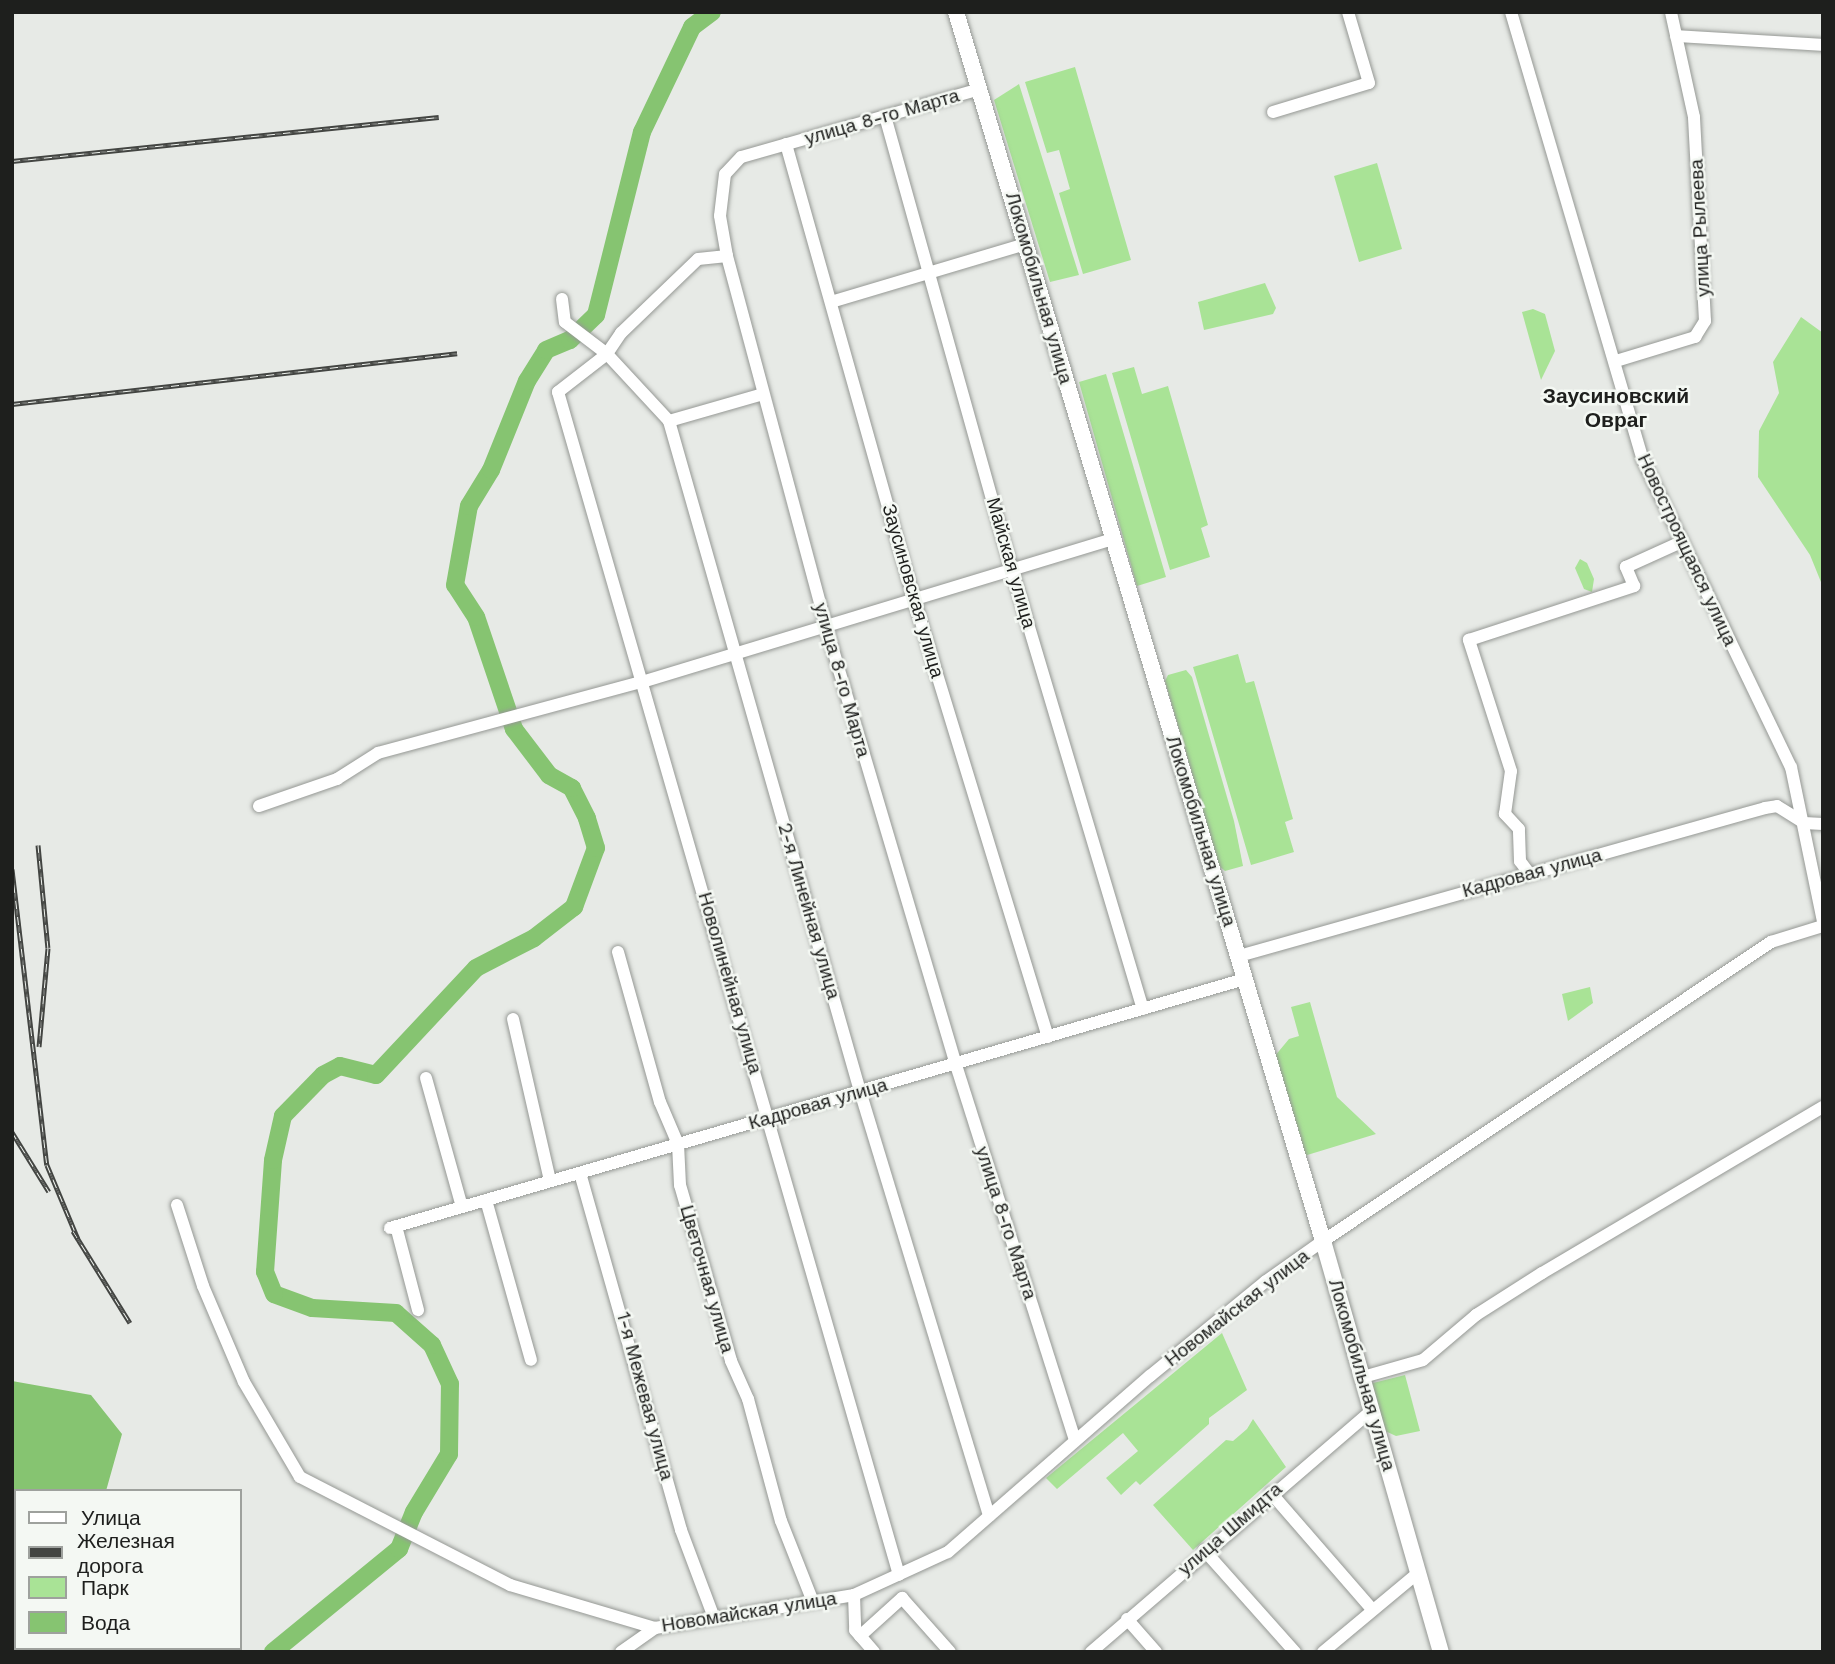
<!DOCTYPE html>
<meta charset="utf-8">
<style>
body{margin:0}
#map{position:relative;width:1835px;height:1664px;overflow:hidden;background:#e7eae6;font-family:"Work Sans",sans-serif}
div>[style]{position:absolute}
.green>*{inset:0;background:#a9e396}
.water>*{inset:0;background:#86c471}
.river>*{height:18px;margin:-9px;padding:0 9px;transform-origin:9px;border-radius:9px;background:#86c471}
.roads{filter:drop-shadow(0 0 2px #959894) drop-shadow(0 0 2px #959894)}
.minor>*{height:12px;margin:-6px;padding:0 6px;transform-origin:6px;border-radius:6px;background:#fff}
.major>*{height:16px;margin:-8px;padding:0 8px;transform-origin:8px;border-radius:8px;background:#fff}
.rail>*{height:5px;margin-top:-2.5px;transform-origin:0;background:repeating-linear-gradient(90deg,#f4f8f3 0 8px,#434542 0 16px);box-sizing:border-box;border-block:2px solid #434542}
span{translate:-50% -50%;white-space:nowrap;text-align:center;line-height:1.15;-webkit-text-stroke:5px #f4f8f3;paint-order:stroke}
.street-label{font-size:19px;color:#1e1f1d}
.neighbourhood-label{font-size:21px;color:#1e1f1d;font-weight:700}
.frame{position:absolute;inset:0;border:14px solid #1e1f1d;pointer-events:none}
.legend{position:absolute;left:14px;top:1489px;width:228px;height:161px;box-sizing:border-box;background:#f4f8f3;border:2px solid #9ea19d;margin:0;padding:9px 12px;list-style:none;font-size:21px;color:#1e1f1d}
.legend li{display:flex;align-items:center;gap:14px;height:35px}
.legend b{width:35px;border:2px solid #9ea19d}
</style>
<div id="map">
<div class="green">
<div style="clip-path:polygon(1075px 67px,1131px 260px,1083px 274px,1059px 193px,1070px 189px,1059px 150px,1047px 153px,1025px 82px)"></div>
<div style="clip-path:polygon(1019px 84px,1079px 275px,1050px 282px,994px 100px)"></div>
<div style="clip-path:polygon(1377px 163px,1402px 249px,1359px 262px,1334px 176px)"></div>
<div style="clip-path:polygon(1265px 283px,1276px 308px,1273px 314px,1204px 330px,1198px 302px)"></div>
<div style="clip-path:polygon(1533px 309px,1545px 314px,1555px 351px,1541px 380px,1522px 312px)"></div>
<div style="clip-path:polygon(1801px 317px,1823px 333px,1823px 587px,1810px 555px,1758px 477px,1759px 431px,1779px 393px,1773px 362px)"></div>
<div style="clip-path:polygon(1134px 367px,1142px 394px,1168px 386px,1208px 525px,1201px 528px,1210px 557px,1170px 570px,1112px 373px)"></div>
<div style="clip-path:polygon(1106px 374px,1166px 577px,1137px 586px,1079px 382px)"></div>
<div style="clip-path:polygon(1580px 559px,1587px 563px,1594px 579px,1592px 592px,1584px 589px,1575px 568px)"></div>
<div style="clip-path:polygon(1238px 654px,1246px 683px,1254px 681px,1293px 819px,1285px 822px,1294px 852px,1251px 865px,1193px 667px)"></div>
<div style="clip-path:polygon(1186px 670px,1192px 677px,1234px 821px,1243px 866px,1225px 871px,1219px 866px,1165px 681px,1168px 675px)"></div>
<div style="clip-path:polygon(1590px 987px,1593px 1003px,1568px 1021px,1562px 994px)"></div>
<div style="clip-path:polygon(1310px 1002px,1337px 1097px,1376px 1134px,1304px 1156px,1274px 1057px,1289px 1039px,1299px 1036px,1291px 1007px)"></div>
<div style="clip-path:polygon(1222px 1333px,1247px 1390px,1209px 1418px,1209px 1424px,1140px 1485px,1136px 1481px,1121px 1495px,1106px 1478px,1138px 1451px,1123px 1433px,1057px 1489px,1046px 1478px)"></div>
<div style="clip-path:polygon(1405px 1375px,1420px 1431px,1396px 1436px,1383px 1430px,1369px 1384px)"></div>
<div style="clip-path:polygon(1253px 1419px,1286px 1467px,1193px 1550px,1153px 1505px,1226px 1440px,1233px 1441px,1247px 1429px)"></div>
</div>
<div class="water">
<div style="clip-path:polygon(12px 1381px,91px 1395px,122px 1434px,106px 1491px,16px 1491px,16px 1648px,56px 1648px,52px 1652px,12px 1652px)"></div>
</div>
<div class="river">
<div style="left:273px;top:1652px;width:163px;rotate:-39.3deg"></div>
<div style="left:399px;top:1549px;width:40px;rotate:-68deg"></div>
<div style="left:414px;top:1512px;width:68px;rotate:-58.9deg"></div>
<div style="left:449px;top:1454px;width:70px;rotate:-89.2deg"></div>
<div style="left:450px;top:1384px;width:43px;rotate:-114.8deg"></div>
<div style="left:432px;top:1345px;width:48px;rotate:-138.4deg"></div>
<div style="left:396px;top:1313px;width:84px;rotate:-176.6deg"></div>
<div style="left:312px;top:1308px;width:40px;rotate:-159.8deg"></div>
<div style="left:274px;top:1294px;width:24px;rotate:-112deg"></div>
<div style="left:265px;top:1272px;width:112px;rotate:-85.9deg"></div>
<div style="left:273px;top:1160px;width:45px;rotate:-77.2deg"></div>
<div style="left:283px;top:1116px;width:57px;rotate:-45.7deg"></div>
<div style="left:323px;top:1075px;width:19px;rotate:-28deg"></div>
<div style="left:340px;top:1066px;width:37px;rotate:14deg"></div>
<div style="left:376px;top:1075px;width:146px;rotate:-46.9deg"></div>
<div style="left:476px;top:968px;width:65px;rotate:-27.3deg"></div>
<div style="left:534px;top:938px;width:51px;rotate:-37.8deg"></div>
<div style="left:574px;top:907px;width:63px;rotate:-69.6deg"></div>
<div style="left:596px;top:848px;width:31px;rotate:-107deg"></div>
<div style="left:587px;top:818px;width:34px;rotate:-117deg"></div>
<div style="left:572px;top:788px;width:26px;rotate:-151deg"></div>
<div style="left:549px;top:775px;width:58px;rotate:-127.3deg"></div>
<div style="left:514px;top:729px;width:118px;rotate:-108.7deg"></div>
<div style="left:476px;top:617px;width:38px;rotate:-123deg"></div>
<div style="left:455px;top:585px;width:80px;rotate:-80deg"></div>
<div style="left:469px;top:506px;width:42px;rotate:-58.6deg"></div>
<div style="left:491px;top:470px;width:96px;rotate:-68deg"></div>
<div style="left:527px;top:381px;width:36px;rotate:-58deg"></div>
<div style="left:546px;top:350px;width:26px;rotate:-23deg"></div>
<div style="left:570px;top:340px;width:36px;rotate:-44deg"></div>
<div style="left:596px;top:315px;width:189px;rotate:-75.9deg"></div>
<div style="left:642px;top:132px;width:116px;rotate:-64.5deg"></div>
<div style="left:692px;top:27px;width:25px;rotate:-37deg"></div>
</div>
<div class="roads">
<div class="minor">
<div style="left:1511px;top:12px;width:467px;rotate:73.6deg"></div>
<div style="left:1643px;top:460px;width:341px;rotate:64.3deg"></div>
<div style="left:1791px;top:767px;width:158px;rotate:78.3deg"></div>
<div style="left:1676px;top:36px;width:147px;rotate:3.5deg"></div>
<div style="left:980px;top:89px;width:248px;rotate:164.1deg"></div>
<div style="left:741px;top:157px;width:23px;rotate:133deg"></div>
<div style="left:725px;top:174px;width:42px;rotate:96.8deg"></div>
<div style="left:720px;top:216px;width:41px;rotate:80.1deg"></div>
<div style="left:727px;top:256px;width:383px;rotate:75deg"></div>
<div style="left:826px;top:626px;width:458px;rotate:73.5deg"></div>
<div style="left:956px;top:1065px;width:393px;rotate:72.4deg"></div>
<div style="left:1273px;top:112px;width:100px;rotate:-16.8deg"></div>
<div style="left:1369px;top:83px;width:74px;rotate:-106.5deg"></div>
<div style="left:885px;top:116px;width:471px;rotate:74.4deg"></div>
<div style="left:1012px;top:570px;width:458px;rotate:73.4deg"></div>
<div style="left:786px;top:144px;width:473px;rotate:74.3deg"></div>
<div style="left:914px;top:599px;width:458px;rotate:73deg"></div>
<div style="left:727px;top:256px;width:29px;rotate:174deg"></div>
<div style="left:698px;top:259px;width:107px;rotate:136.1deg"></div>
<div style="left:621px;top:333px;width:25px;rotate:124deg"></div>
<div style="left:607px;top:354px;width:62px;rotate:142.2deg"></div>
<div style="left:558px;top:392px;width:1231px;rotate:73.92deg"></div>
<div style="left:562px;top:299px;width:23px;rotate:83deg"></div>
<div style="left:565px;top:322px;width:53px;rotate:37.3deg"></div>
<div style="left:607px;top:354px;width:91px;rotate:47.2deg"></div>
<div style="left:669px;top:421px;width:697px;rotate:74.09deg"></div>
<div style="left:860px;top:1091px;width:444px;rotate:73.1deg"></div>
<div style="left:831px;top:302px;width:203px;rotate:-16.6deg"></div>
<div style="left:1616px;top:361px;width:83px;rotate:-16.9deg"></div>
<div style="left:1695px;top:337px;width:19px;rotate:-58deg"></div>
<div style="left:1705px;top:321px;width:204px;rotate:-93.1deg"></div>
<div style="left:1694px;top:117px;width:107px;rotate:-102.4deg"></div>
<div style="left:669px;top:421px;width:98px;rotate:-16deg"></div>
<div style="left:259px;top:806px;width:83px;rotate:-19.1deg"></div>
<div style="left:337px;top:779px;width:49px;rotate:-32.4deg"></div>
<div style="left:378px;top:753px;width:273px;rotate:-15.1deg"></div>
<div style="left:642px;top:682px;width:493px;rotate:-16.9deg"></div>
<div style="left:1529px;top:873px;width:15px;rotate:-127deg"></div>
<div style="left:1520px;top:861px;width:32px;rotate:-92deg"></div>
<div style="left:1519px;top:829px;width:21px;rotate:-133deg"></div>
<div style="left:1505px;top:814px;width:43px;rotate:-82.1deg"></div>
<div style="left:1511px;top:771px;width:138px;rotate:-107.8deg"></div>
<div style="left:1469px;top:640px;width:174px;rotate:-18.1deg"></div>
<div style="left:1634px;top:586px;width:21px;rotate:-113deg"></div>
<div style="left:1626px;top:567px;width:60px;rotate:-24.4deg"></div>
<div style="left:618px;top:952px;width:156px;rotate:74.4deg"></div>
<div style="left:660px;top:1102px;width:46px;rotate:66.8deg"></div>
<div style="left:678px;top:1144px;width:41px;rotate:87.2deg"></div>
<div style="left:680px;top:1185px;width:183px;rotate:73.8deg"></div>
<div style="left:731px;top:1361px;width:42px;rotate:65.9deg"></div>
<div style="left:748px;top:1399px;width:126px;rotate:74.9deg"></div>
<div style="left:781px;top:1521px;width:87px;rotate:68.4deg"></div>
<div style="left:1239px;top:956px;width:546px;rotate:-15.71deg"></div>
<div style="left:1765px;top:808px;width:12px;rotate:-9deg"></div>
<div style="left:1777px;top:806px;width:32px;rotate:32deg"></div>
<div style="left:1804px;top:823px;width:19px;rotate:3deg"></div>
<div style="left:513px;top:1019px;width:166px;rotate:77.1deg"></div>
<div style="left:426px;top:1078px;width:134px;rotate:74.4deg"></div>
<div style="left:580px;top:1173px;width:371px;rotate:74.2deg"></div>
<div style="left:681px;top:1530px;width:94px;rotate:69.4deg"></div>
<div style="left:486px;top:1200px;width:166px;rotate:74.3deg"></div>
<div style="left:177px;top:1205px;width:85px;rotate:72.2deg"></div>
<div style="left:203px;top:1286px;width:104px;rotate:66.9deg"></div>
<div style="left:244px;top:1382px;width:110px;rotate:59.5deg"></div>
<div style="left:300px;top:1477px;width:236px;rotate:27.2deg"></div>
<div style="left:510px;top:1585px;width:151px;rotate:16.5deg"></div>
<div style="left:655px;top:1628px;width:202px;rotate:-9.4deg"></div>
<div style="left:854px;top:1595px;width:103px;rotate:-24.6deg"></div>
<div style="left:948px;top:1552px;width:268px;rotate:-41.1deg"></div>
<div style="left:1150px;top:1376px;width:149px;rotate:-39.3deg"></div>
<div style="left:1265px;top:1282px;width:71px;rotate:-35.3deg"></div>
<div style="left:1323px;top:1241px;width:539px;rotate:-33.72deg"></div>
<div style="left:1771px;top:942px;width:54px;rotate:-17.1deg"></div>
<div style="left:396px;top:1226px;width:87px;rotate:75.3deg"></div>
<div style="left:390px;top:1228px;width:891px;rotate:-16.24deg"></div>
<div style="left:1363px;top:1377px;width:62px;rotate:-15.8deg"></div>
<div style="left:1423px;top:1360px;width:70px;rotate:-40.3deg"></div>
<div style="left:1476px;top:1315px;width:78px;rotate:-32.5deg"></div>
<div style="left:1542px;top:1273px;width:326px;rotate:-30.6deg"></div>
<div style="left:1271px;top:1493px;width:152px;rotate:49deg"></div>
<div style="left:1204px;top:1550px;width:137px;rotate:48.3deg"></div>
<div style="left:854px;top:1595px;width:35px;rotate:88deg"></div>
<div style="left:855px;top:1630px;width:29px;rotate:49deg"></div>
<div style="left:1127px;top:1619px;width:44px;rotate:48.7deg"></div>
<div style="left:860px;top:1636px;width:57px;rotate:-42.1deg"></div>
<div style="left:902px;top:1598px;width:72px;rotate:48.4deg"></div>
<div style="left:621px;top:1652px;width:42px;rotate:-35.2deg"></div>
<div style="left:1091px;top:1652px;width:371px;rotate:-40.7deg"></div>
<div style="left:1323px;top:1652px;width:125px;rotate:-39.8deg"></div>
</div>
<div class="major">
<div style="left:956px;top:12px;width:1283px;rotate:73.37deg"></div>
<div style="left:1323px;top:1241px;width:428px;rotate:74deg"></div>
</div>
</div>
<div class="rail">
<div style="left:12px;top:161px;width:429px;rotate:-5.9deg"></div>
<div style="left:12px;top:404px;width:448px;rotate:-6.5deg"></div>
<div style="left:38px;top:845px;width:103px;rotate:84.5deg"></div>
<div style="left:48px;top:948px;width:99px;rotate:95.2deg"></div>
<div style="left:12px;top:869px;width:298px;rotate:83.3deg"></div>
<div style="left:47px;top:1165px;width:80px;rotate:67.3deg"></div>
<div style="left:12px;top:1132px;width:70px;rotate:58.3deg"></div>
<div style="left:73px;top:1231px;width:108px;rotate:58.2deg"></div>
</div>
<div class="street-label">
<span style="left:882px;top:117px;rotate:-16deg">улица 8-го Марта</span>
<span style="left:1700px;top:228px;rotate:-93deg">улица Рылеева</span>
<span style="left:1039px;top:288px;rotate:74deg">Локомобильная улица</span>
<span style="left:1687px;top:550px;rotate:65deg">Новостроящаяся улица</span>
<span style="left:1011px;top:563px;rotate:74deg">Майская улица</span>
<span style="left:913px;top:591px;rotate:74deg">Заусиновская улица</span>
<span style="left:842px;top:680px;rotate:74deg">улица 8-го Марта</span>
<span style="left:1201px;top:831px;rotate:73deg">Локомобильная улица</span>
<span style="left:1532px;top:873px;rotate:-15deg">Кадровая улица</span>
<span style="left:809px;top:911px;rotate:74deg">2-я Линейная улица</span>
<span style="left:730px;top:983px;rotate:74deg">Новолинейная улица</span>
<span style="left:818px;top:1104px;rotate:-16deg">Кадровая улица</span>
<span style="left:1006px;top:1223px;rotate:72deg">улица 8-го Марта</span>
<span style="left:707px;top:1279px;rotate:74deg">Цветочная улица</span>
<span style="left:1237px;top:1308px;rotate:-38deg">Новомайская улица</span>
<span style="left:1362px;top:1375px;rotate:74deg">Локомобильная улица</span>
<span style="left:645px;top:1396px;rotate:75deg">1-я Межевая улица</span>
<span style="left:1230px;top:1529px;rotate:-41deg">улица Шмидта</span>
<span style="left:749px;top:1612px;rotate:-9deg">Новомайская улица</span>
</div>
<div class="neighbourhood-label">
<span style="left:1616px;top:408px">Заусиновский<br>Овраг</span>
</div>
<div class="frame"></div>
<ul class="legend">
<li><b style="height:9px;background:#fff"></b>Улица</li>
<li><b style="height:9px;background:#434542"></b>Железная дорога</li>
<li><b style="height:19px;background:#a9e396"></b>Парк</li>
<li><b style="height:19px;background:#86c471"></b>Вода</li>
</ul>
</div>
